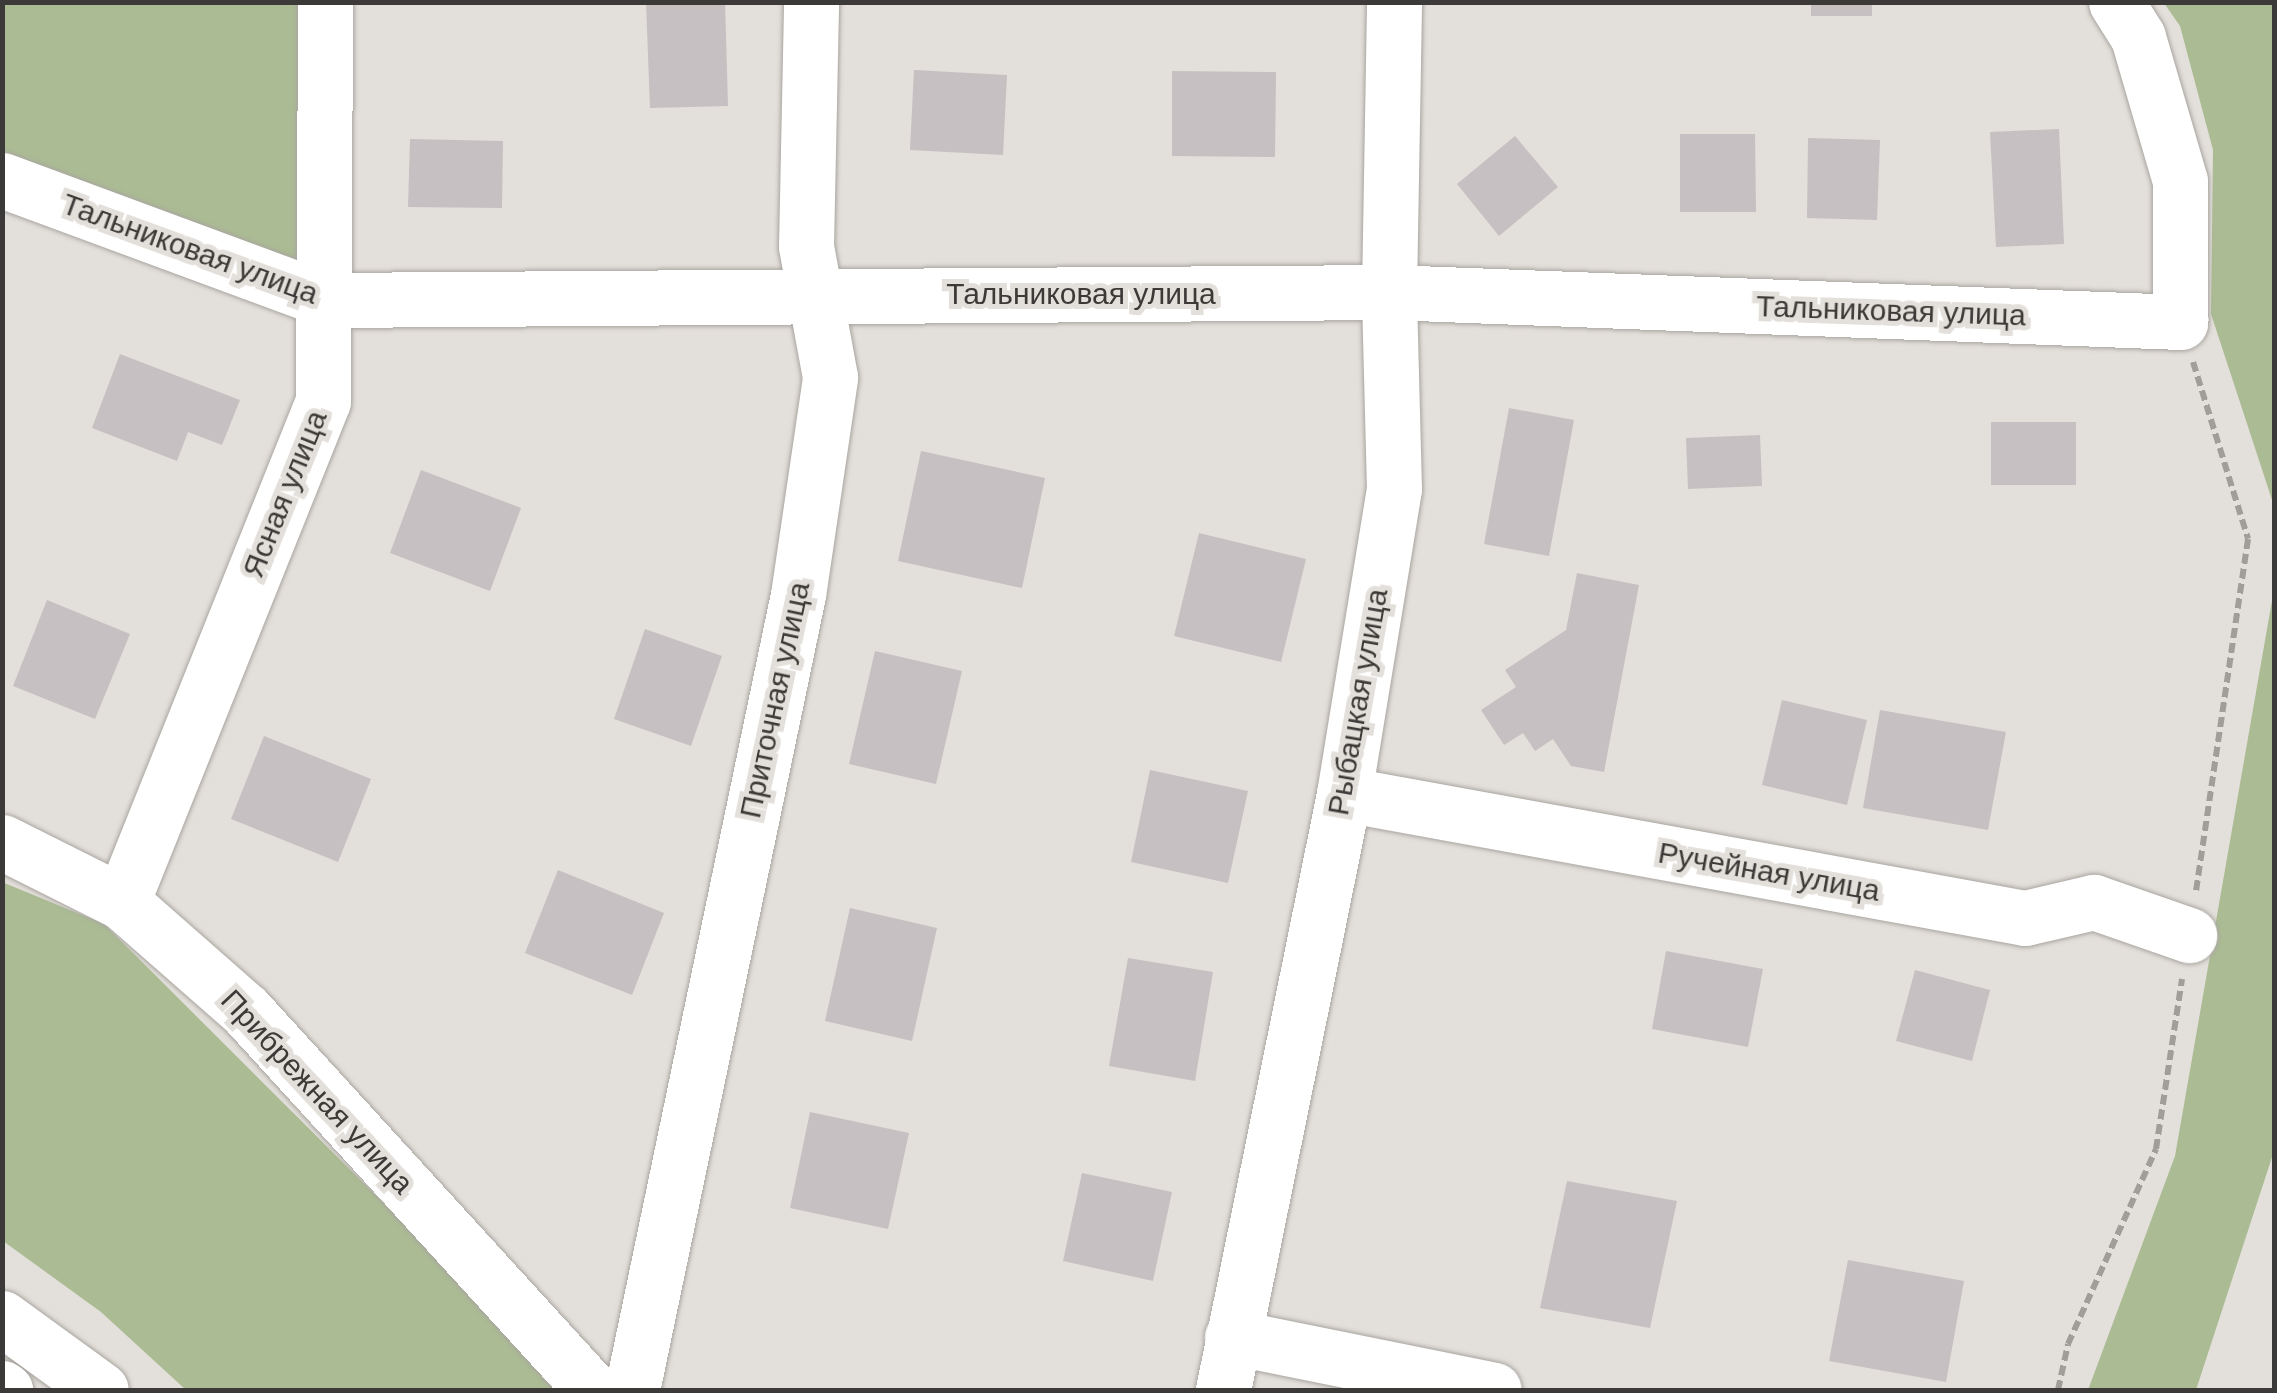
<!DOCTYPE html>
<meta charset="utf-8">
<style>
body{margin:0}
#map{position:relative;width:2277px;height:1393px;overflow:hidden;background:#e3dfda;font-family:Helvetica,sans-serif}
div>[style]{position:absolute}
.green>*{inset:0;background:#abbc94}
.building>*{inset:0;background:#c7c0c2}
.path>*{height:6px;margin-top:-3px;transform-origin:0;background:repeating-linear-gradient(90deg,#a19e9a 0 10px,transparent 0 15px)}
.roads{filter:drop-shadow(0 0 2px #a9a5a0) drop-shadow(0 0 2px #a9a5a0)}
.minor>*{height:55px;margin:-27.5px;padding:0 27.5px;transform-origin:27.5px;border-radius:27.5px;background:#fff}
.major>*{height:55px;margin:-27.5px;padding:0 27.5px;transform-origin:27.5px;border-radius:27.5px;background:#fff}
span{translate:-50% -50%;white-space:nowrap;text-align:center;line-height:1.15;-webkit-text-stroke:10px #e3dfda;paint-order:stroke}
.street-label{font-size:30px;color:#3c3a38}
.frame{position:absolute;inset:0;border:5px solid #3c3a38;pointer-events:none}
</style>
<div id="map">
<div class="green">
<div style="clip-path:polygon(2px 3px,310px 3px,313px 280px,3px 165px)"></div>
<div style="clip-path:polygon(2164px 3px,2274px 3px,2274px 506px,2211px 314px,2213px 150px,2180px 26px)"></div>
<div style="clip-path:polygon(2274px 589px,2274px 1151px,2196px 1390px,2088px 1390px,2175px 1156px)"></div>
<div style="clip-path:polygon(2px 882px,104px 924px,571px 1390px,186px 1390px,101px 1312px,3px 1241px)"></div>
</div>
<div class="building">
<div style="clip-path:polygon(646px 2px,725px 2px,728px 106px,650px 108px)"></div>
<div style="clip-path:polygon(1811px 2px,1872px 2px,1872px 16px,1811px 16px)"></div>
<div style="clip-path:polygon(914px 70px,1007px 75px,1003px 155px,910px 150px)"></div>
<div style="clip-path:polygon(1172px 71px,1276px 72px,1275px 157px,1172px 156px)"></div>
<div style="clip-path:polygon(2059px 129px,2064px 244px,1996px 247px,1990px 132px)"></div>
<div style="clip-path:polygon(1680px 134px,1755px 134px,1756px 212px,1680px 212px)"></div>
<div style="clip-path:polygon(1515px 136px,1558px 187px,1499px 236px,1457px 184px)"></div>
<div style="clip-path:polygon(1808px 138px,1880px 140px,1877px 220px,1807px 218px)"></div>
<div style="clip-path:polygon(410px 139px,503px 141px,502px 208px,408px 207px)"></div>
<div style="clip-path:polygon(120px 354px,240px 400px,222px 445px,188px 432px,177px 461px,92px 428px)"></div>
<div style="clip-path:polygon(1509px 408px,1574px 420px,1549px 556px,1484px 544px)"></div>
<div style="clip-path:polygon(1991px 422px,2076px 422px,2076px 485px,1991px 485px)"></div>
<div style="clip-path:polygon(1760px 435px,1762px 486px,1688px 489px,1686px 438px)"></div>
<div style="clip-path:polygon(921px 451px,1045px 478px,1022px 588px,898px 561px)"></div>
<div style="clip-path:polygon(421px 470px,521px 508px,490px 591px,390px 553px)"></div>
<div style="clip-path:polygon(1199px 533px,1306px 559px,1281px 662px,1174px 636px)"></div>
<div style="clip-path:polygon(1577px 573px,1639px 585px,1604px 772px,1571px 766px,1553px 739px,1535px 751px,1523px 733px,1504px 745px,1481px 710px,1516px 687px,1505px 670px,1566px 630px)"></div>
<div style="clip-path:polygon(47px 600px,130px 634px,95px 719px,13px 686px)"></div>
<div style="clip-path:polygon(645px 629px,722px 656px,691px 746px,614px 719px)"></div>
<div style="clip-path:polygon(875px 651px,962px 671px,936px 784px,849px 764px)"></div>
<div style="clip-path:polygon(1782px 700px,1867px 720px,1847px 805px,1762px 785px)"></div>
<div style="clip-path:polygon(1880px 710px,2006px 732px,1988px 830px,1863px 808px)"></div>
<div style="clip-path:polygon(264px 736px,371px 779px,338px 862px,231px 819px)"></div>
<div style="clip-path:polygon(1150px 770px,1248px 791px,1228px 883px,1131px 862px)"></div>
<div style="clip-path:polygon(558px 870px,664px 913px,632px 995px,525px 953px)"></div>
<div style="clip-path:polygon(850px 908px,937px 928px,912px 1041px,825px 1021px)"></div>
<div style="clip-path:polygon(1666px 951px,1763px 969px,1748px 1047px,1652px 1029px)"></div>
<div style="clip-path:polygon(1128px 958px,1213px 972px,1195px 1081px,1109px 1066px)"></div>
<div style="clip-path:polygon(1915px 970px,1990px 990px,1972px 1061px,1896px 1041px)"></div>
<div style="clip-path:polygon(810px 1112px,909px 1133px,888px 1229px,790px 1208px)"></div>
<div style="clip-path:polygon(1082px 1173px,1172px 1192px,1153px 1281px,1063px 1261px)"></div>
<div style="clip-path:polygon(1567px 1181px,1677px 1201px,1650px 1328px,1540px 1308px)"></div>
<div style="clip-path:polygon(1848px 1260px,1964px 1281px,1946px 1382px,1829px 1361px)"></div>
</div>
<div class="path">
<div style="left:2193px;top:362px;width:185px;rotate:72.7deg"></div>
<div style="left:2248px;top:539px;width:357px;rotate:98.4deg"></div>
<div style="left:2058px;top:1390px;width:47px;rotate:-77.7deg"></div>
<div style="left:2068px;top:1344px;width:214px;rotate:-65.7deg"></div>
<div style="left:2156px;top:1149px;width:172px;rotate:-81.3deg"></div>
</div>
<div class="roads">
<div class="minor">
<div style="left:2px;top:180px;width:346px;rotate:20.3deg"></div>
<div style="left:326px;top:300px;width:1063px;rotate:-0.43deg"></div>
<div style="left:1389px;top:292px;width:792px;rotate:2.17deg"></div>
<div style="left:2180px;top:322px;width:141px;rotate:-90deg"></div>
<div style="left:2180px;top:181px;width:150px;rotate:-106.3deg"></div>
<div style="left:2138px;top:37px;width:41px;rotate:-122.2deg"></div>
<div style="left:1344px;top:794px;width:692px;rotate:10.32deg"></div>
<div style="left:2025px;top:918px;width:71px;rotate:-13.1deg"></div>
<div style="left:2094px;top:902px;width:101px;rotate:19.2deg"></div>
<div style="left:2px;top:842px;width:134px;rotate:26.6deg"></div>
<div style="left:122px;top:902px;width:165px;rotate:41.3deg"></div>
<div style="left:246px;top:1011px;width:513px;rotate:47.61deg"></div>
<div style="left:122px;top:902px;width:540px;rotate:-68.14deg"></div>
<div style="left:323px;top:401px;width:399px;rotate:-89.7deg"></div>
<div style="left:1232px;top:1337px;width:267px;rotate:11.4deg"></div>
<div style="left:632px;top:1390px;width:812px;rotate:-78.21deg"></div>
<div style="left:798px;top:595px;width:220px;rotate:-81.6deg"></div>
<div style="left:830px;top:377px;width:133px;rotate:-100.4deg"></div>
<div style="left:806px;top:246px;width:244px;rotate:-88.8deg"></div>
<div style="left:1223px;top:1390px;width:608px;rotate:-78.52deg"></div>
<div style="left:1344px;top:794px;width:309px;rotate:-80.7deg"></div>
<div style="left:1394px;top:489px;width:197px;rotate:-91.5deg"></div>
<div style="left:1389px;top:292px;width:290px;rotate:-89deg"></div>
</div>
<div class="major">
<div style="left:2px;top:1318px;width:122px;rotate:36deg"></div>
<div style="left:2px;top:1388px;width:4px;rotate:34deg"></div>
</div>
</div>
<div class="street-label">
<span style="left:190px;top:249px;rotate:20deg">Тальниковая улица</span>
<span style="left:1081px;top:294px">Тальниковая улица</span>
<span style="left:1891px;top:311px;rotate:2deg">Тальниковая улица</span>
<span style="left:285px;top:494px;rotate:-68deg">Ясная улица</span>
<span style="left:775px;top:700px;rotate:-78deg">Приточная улица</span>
<span style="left:1358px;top:702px;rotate:-80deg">Рыбацкая улица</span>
<span style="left:1769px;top:872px;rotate:10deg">Ручейная улица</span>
<span style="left:317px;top:1092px;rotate:47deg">Прибрежная улица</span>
</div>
<div class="frame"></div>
</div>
